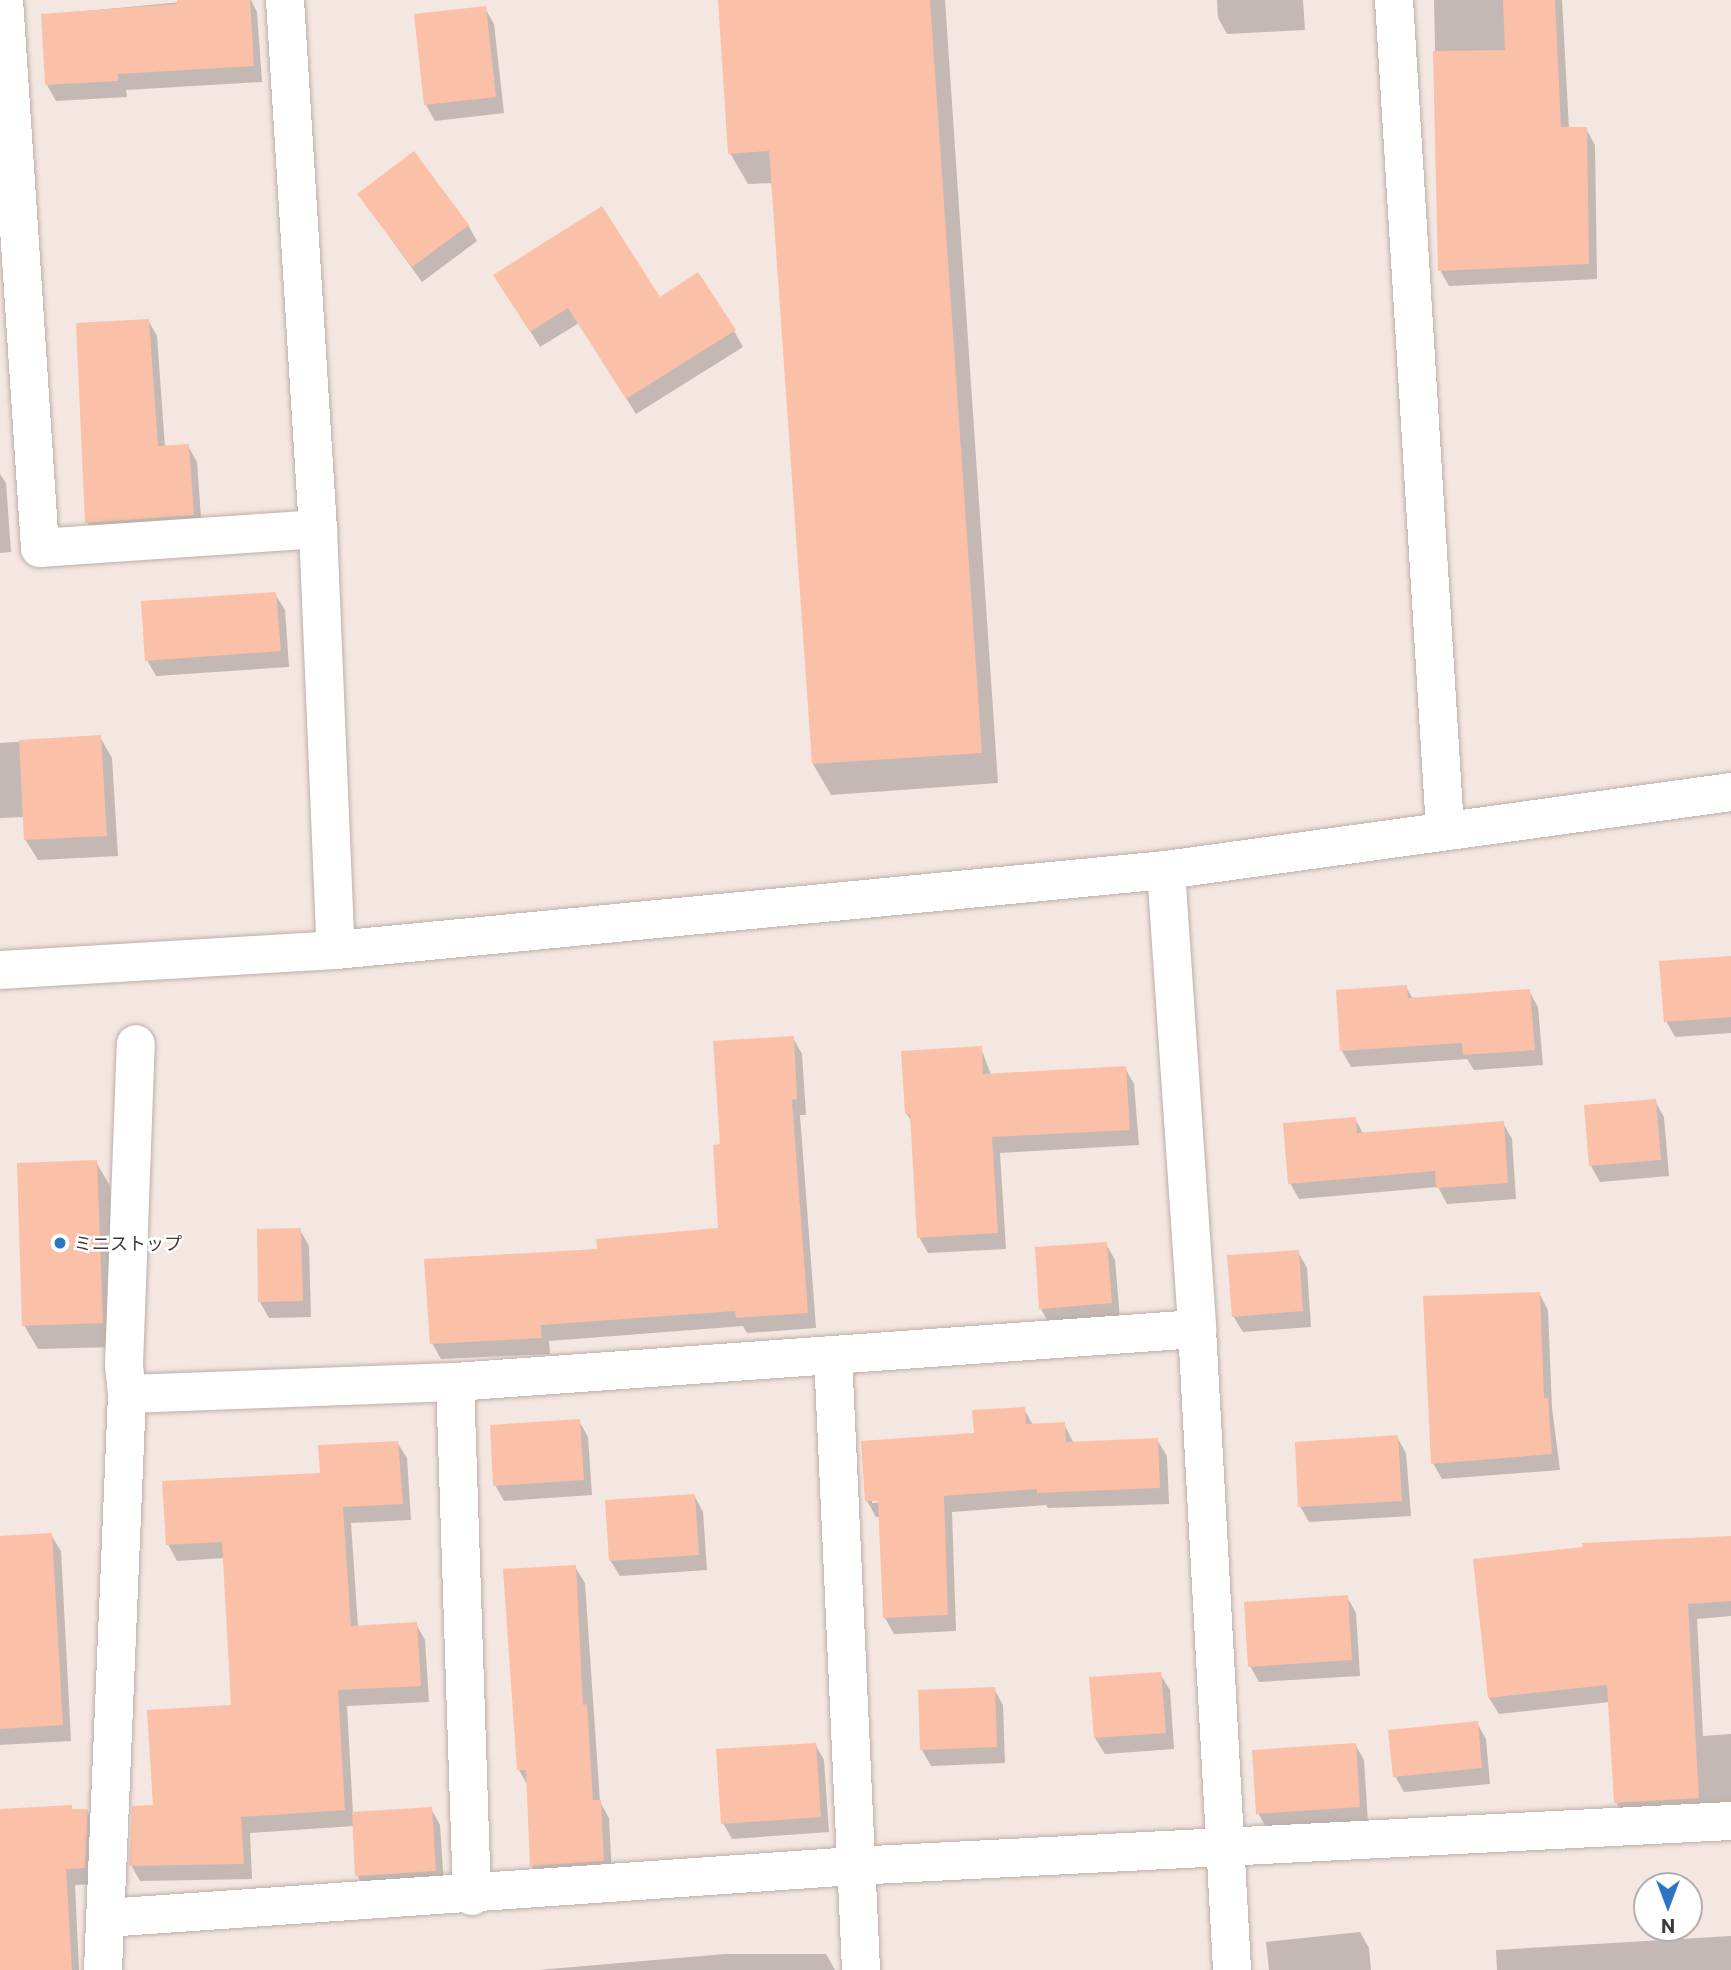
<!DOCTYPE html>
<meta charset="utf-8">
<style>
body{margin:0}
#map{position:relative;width:1731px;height:1970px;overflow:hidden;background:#f4e6e0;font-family:Commissioner,"Noto Sans JP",sans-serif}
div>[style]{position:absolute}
.shadow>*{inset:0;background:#0003}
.building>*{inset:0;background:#fac0a8}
.roads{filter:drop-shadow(0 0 2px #bcaea9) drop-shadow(0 0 2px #bcaea9)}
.minor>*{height:38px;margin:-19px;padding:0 19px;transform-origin:19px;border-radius:19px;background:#fff}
.dots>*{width:19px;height:19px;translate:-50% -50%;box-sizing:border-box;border:4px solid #fff;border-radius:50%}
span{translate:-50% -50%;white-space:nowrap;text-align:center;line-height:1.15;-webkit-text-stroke:5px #fff;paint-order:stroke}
.poi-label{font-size:18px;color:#3d3735}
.left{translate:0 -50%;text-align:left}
.north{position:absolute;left:1633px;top:1872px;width:70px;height:70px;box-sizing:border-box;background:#fff;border:2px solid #b1afae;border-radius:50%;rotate:180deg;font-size:19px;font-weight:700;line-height:28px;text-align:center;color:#3d3735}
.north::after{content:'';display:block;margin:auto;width:24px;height:32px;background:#2b75c5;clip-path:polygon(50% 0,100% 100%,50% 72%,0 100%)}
</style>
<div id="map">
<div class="shadow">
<div style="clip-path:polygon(203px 0,251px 0,257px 12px,262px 82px,126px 90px,127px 97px,56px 101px,47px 85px,43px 15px)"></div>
<div style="clip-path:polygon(720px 0,945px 0,998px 783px,831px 795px,813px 764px,773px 183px,748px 184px,730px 153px)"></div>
<div style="clip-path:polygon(1217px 0,1303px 0,1305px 30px,1227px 34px,1218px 18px)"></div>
<div style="clip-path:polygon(1434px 0,1562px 0,1569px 129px,1586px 129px,1595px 145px,1597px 279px,1449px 286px,1440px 270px)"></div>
<div style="clip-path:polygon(485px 8px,494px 24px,504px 113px,435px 121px,426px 105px)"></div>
<div style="clip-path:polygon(359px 195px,468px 225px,477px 241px,422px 282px)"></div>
<div style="clip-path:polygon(505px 291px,659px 299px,734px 331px,743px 347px,636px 414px,579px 323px,540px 347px)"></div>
<div style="clip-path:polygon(148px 320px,157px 336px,165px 447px,188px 446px,197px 462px,202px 531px,96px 539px,87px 522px)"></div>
<div style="clip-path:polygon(0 474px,6px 483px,11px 552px,0 553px)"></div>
<div style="clip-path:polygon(275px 594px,285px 610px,289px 667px,156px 676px,147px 660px)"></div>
<div style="clip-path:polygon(100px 737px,112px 758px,118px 856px,38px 860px,25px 839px,24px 817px,0 818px,0 743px)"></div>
<div style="clip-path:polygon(1731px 958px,1731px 1033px,1675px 1037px,1666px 1021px)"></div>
<div style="clip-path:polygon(1406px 987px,1413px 999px,1529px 991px,1538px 1007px,1543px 1065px,1474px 1070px,1467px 1059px,1351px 1067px,1342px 1051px,1337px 992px)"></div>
<div style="clip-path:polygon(793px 1038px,802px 1054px,806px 1115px,800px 1115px,816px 1328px,747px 1333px,743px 1326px,549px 1341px,550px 1354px,441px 1359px,432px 1343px,599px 1250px,720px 1230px,722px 1146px)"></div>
<div style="clip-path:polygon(981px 1048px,991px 1075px,1125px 1068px,1134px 1084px,1139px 1145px,1000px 1153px,1006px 1249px,928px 1253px,919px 1237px,912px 1123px,907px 1114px)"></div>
<div style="clip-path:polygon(1655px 1101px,1664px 1117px,1669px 1176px,1600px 1182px,1591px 1166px)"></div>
<div style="clip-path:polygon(1355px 1119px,1364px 1135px,1503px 1123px,1512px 1139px,1516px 1199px,1447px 1204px,1438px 1187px,1299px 1199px,1290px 1183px)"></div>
<div style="clip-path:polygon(96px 1162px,110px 1186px,115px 1347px,38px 1349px,24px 1325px)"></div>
<div style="clip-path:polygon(300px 1230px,309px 1246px,311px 1317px,269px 1318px,260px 1302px)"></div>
<div style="clip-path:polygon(1106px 1244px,1115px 1260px,1120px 1319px,1050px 1325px,1041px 1309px)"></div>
<div style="clip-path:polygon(1298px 1252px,1307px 1268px,1311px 1327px,1243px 1332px,1233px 1316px)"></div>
<div style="clip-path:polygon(1539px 1293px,1548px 1310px,1552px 1408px,1560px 1470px,1442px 1479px,1433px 1463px)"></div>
<div style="clip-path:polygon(evenodd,1024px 1409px,1033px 1425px,1064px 1424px,1074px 1444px,1157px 1440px,1167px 1456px,1169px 1504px,1048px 1508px,1046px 1505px,952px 1512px,956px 1631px,894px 1634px,885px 1618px,881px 1517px,876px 1517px,867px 1501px,1024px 1409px,872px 1499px,887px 1502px,872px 1503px,872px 1499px)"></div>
<div style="clip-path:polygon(579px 1421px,588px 1437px,592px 1495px,504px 1501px,495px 1485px)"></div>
<div style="clip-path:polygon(1397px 1437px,1406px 1453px,1411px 1516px,1309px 1522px,1300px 1506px)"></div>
<div style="clip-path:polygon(397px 1442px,407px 1458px,411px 1520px,351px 1523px,358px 1627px,416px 1624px,425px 1640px,429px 1702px,347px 1706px,353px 1814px,431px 1809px,440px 1825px,444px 1886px,366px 1891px,357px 1875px,354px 1826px,250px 1833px,252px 1879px,140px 1881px,131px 1865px,154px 1807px,233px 1707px,225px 1558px,177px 1561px,168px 1544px)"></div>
<div style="clip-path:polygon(694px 1495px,703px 1512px,707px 1570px,620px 1576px,610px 1560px)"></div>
<div style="clip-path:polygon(51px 1535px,61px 1551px,71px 1741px,0 1745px,0 1537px)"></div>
<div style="clip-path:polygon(1731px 1537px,1731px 1616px,1697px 1619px,1703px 1736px,1731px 1734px,1731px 1814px,1625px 1818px,1616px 1802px,1610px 1702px,1499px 1714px,1489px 1698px)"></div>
<div style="clip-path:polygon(575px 1567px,585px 1583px,600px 1802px,609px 1818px,612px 1877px,541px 1882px,532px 1866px,528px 1786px,519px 1770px)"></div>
<div style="clip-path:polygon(1347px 1597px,1356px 1613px,1360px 1676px,1259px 1682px,1250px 1666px)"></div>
<div style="clip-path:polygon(1160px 1674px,1170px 1690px,1174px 1749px,1105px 1754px,1095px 1738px)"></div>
<div style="clip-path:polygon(994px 1689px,1003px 1705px,1005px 1763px,931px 1766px,922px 1750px)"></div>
<div style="clip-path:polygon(1477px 1723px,1486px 1739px,1490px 1784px,1404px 1792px,1395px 1776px)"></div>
<div style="clip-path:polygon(815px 1744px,824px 1760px,829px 1832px,732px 1839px,723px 1823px)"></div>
<div style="clip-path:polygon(1355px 1744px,1364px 1760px,1368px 1823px,1267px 1829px,1258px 1813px)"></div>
<div style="clip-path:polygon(87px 1810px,96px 1826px,94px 1884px,75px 1885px,79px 1970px,0 1970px,0 1811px)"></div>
<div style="clip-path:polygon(1360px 1932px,1369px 1948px,1371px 1970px,1269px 1970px,1266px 1942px)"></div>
<div style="clip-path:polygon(1731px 1936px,1731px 1970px,1497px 1970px,1496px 1950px)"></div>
<div style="clip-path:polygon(725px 1954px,826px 1954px,835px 1970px,538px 1970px)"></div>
</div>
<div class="building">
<div style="clip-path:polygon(177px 0,250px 0,254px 66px,118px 74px,118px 81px,45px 85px,41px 14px,177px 4px)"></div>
<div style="clip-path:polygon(718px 0,930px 0,982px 753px,812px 764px,769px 151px,728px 154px)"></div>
<div style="clip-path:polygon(1503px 0,1555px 0,1561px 127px,1587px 127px,1589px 264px,1438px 271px,1433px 51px,1505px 50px)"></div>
<div style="clip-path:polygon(486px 6px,496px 97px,424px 105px,414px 14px)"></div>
<div style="clip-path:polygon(414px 151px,469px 225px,412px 267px,357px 194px)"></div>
<div style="clip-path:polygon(602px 206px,660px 297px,698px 272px,736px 330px,626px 399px,568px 308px,530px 332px,493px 275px)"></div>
<div style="clip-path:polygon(149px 319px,158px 446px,189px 444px,194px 515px,85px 523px,76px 323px)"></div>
<div style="clip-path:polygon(276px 592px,281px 651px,145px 661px,141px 601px)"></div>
<div style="clip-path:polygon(101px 735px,107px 836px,24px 840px,19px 740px)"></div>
<div style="clip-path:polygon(1731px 956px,1731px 1017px,1664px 1022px,1659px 961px)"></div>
<div style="clip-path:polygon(1407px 985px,1408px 998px,1530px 989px,1535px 1050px,1463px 1055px,1462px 1043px,1340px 1051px,1336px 990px)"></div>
<div style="clip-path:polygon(794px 1036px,797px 1099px,792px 1100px,808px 1313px,736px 1318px,735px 1311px,541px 1325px,542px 1338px,430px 1344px,424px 1259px,597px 1249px,596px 1239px,718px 1228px,713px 1145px,720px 1144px,713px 1041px)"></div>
<div style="clip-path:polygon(982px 1046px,983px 1074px,1126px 1066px,1130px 1130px,992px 1137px,998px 1233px,917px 1238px,910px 1114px,905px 1114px,901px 1051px)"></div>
<div style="clip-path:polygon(1656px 1099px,1661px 1160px,1589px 1166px,1584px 1105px)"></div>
<div style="clip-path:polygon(1356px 1117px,1357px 1133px,1504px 1121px,1508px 1183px,1436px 1188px,1435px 1171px,1288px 1184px,1283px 1123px)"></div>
<div style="clip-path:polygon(97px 1160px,103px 1323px,22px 1326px,17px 1163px)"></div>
<div style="clip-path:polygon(301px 1228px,303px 1301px,258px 1302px,257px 1229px)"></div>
<div style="clip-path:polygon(1107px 1242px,1112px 1303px,1039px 1309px,1035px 1247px)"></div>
<div style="clip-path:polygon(1299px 1250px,1303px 1311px,1232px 1317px,1227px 1255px)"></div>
<div style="clip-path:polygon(1540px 1292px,1544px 1398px,1548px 1398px,1552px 1454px,1431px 1464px,1423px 1296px)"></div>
<div style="clip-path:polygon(1025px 1407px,1026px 1424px,1065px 1422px,1066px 1442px,1158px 1438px,1160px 1488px,1037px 1493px,1037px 1489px,944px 1496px,948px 1615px,883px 1618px,878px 1501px,865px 1501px,861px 1441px,974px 1433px,972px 1410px)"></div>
<div style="clip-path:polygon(580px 1419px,584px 1480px,493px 1486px,490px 1425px)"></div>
<div style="clip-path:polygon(1398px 1435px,1402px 1501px,1298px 1507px,1295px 1442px)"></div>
<div style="clip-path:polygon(398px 1441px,403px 1504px,343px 1507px,351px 1626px,417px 1622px,421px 1686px,338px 1690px,345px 1810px,241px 1817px,244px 1864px,129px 1866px,132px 1806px,153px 1805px,147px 1710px,231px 1705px,222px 1542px,166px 1545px,162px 1481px,320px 1473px,318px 1445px)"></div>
<div style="clip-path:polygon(695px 1494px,699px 1555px,609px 1561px,605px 1500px)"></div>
<div style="clip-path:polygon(52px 1533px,63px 1725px,0 1729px,0 1536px)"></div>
<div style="clip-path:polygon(1731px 1536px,1731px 1601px,1688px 1604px,1699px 1798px,1614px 1803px,1607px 1685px,1488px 1698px,1473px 1559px,1583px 1547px,1582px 1543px)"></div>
<div style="clip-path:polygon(576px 1565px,583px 1705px,587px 1704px,593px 1800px,601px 1800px,604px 1861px,530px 1866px,526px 1770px,517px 1770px,503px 1569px)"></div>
<div style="clip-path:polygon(1348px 1595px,1352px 1660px,1248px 1667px,1244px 1602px)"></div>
<div style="clip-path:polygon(1161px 1672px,1166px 1733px,1094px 1738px,1089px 1677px)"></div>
<div style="clip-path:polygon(995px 1687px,997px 1747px,920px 1750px,918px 1690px)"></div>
<div style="clip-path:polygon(1478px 1721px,1482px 1768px,1393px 1777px,1388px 1730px)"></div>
<div style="clip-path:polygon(816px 1743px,821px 1817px,721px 1824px,716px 1749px)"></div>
<div style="clip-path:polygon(1356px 1743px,1360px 1807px,1256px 1814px,1252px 1750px)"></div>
<div style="clip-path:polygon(72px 1805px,72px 1809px,88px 1809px,85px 1868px,66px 1869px,72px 1970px,0 1970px,0 1809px)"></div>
<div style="clip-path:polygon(432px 1807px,436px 1871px,355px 1876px,352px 1812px)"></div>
</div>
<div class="roads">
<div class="minor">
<div style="left:4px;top:0;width:549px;rotate:86.24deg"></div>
<div style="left:40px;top:548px;width:279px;rotate:-3.9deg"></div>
<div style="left:285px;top:0;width:530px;rotate:86.43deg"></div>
<div style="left:318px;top:529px;width:421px;rotate:87.6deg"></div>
<div style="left:1394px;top:0;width:832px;rotate:86.48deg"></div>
<div style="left:1166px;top:870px;width:460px;rotate:86.1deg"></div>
<div style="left:1197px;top:1329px;width:642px;rotate:86.87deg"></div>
<div style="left:0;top:970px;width:337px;rotate:-3.4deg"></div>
<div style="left:336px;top:950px;width:834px;rotate:-5.51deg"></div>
<div style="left:1166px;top:870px;width:570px;rotate:-7.86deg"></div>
<div style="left:833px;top:1355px;width:616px;rotate:87.39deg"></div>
<div style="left:127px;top:1394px;width:29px;rotate:-96deg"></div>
<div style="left:124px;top:1365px;width:321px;rotate:-87.9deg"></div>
<div style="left:472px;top:1896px;width:514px;rotate:-91.89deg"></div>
<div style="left:455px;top:1382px;width:744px;rotate:-4.09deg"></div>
<div style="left:106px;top:1918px;width:750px;rotate:-3.98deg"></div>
<div style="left:854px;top:1866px;width:878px;rotate:-2.94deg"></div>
<div style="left:103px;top:1970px;width:576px;rotate:-87.61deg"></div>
<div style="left:127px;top:1394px;width:328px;rotate:-2.1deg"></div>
</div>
</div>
<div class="dots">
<div style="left:60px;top:1243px;background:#2b75c5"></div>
</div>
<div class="poi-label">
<span class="left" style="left:74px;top:1243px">ミニストップ</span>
</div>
<div class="north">N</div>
</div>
